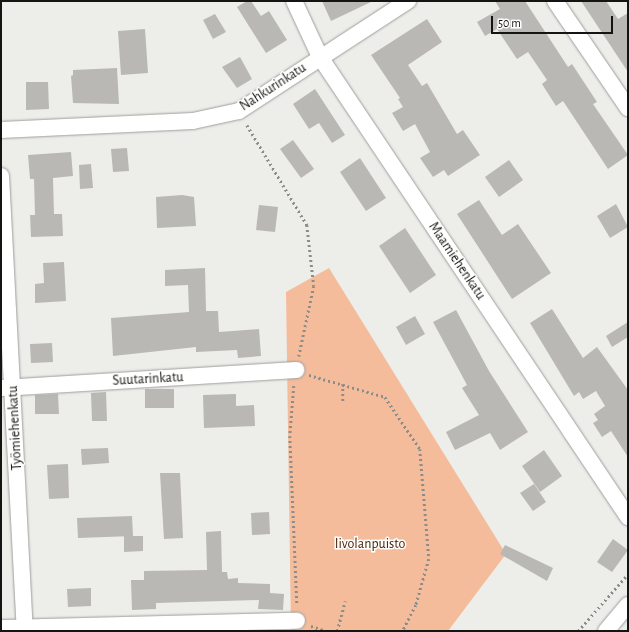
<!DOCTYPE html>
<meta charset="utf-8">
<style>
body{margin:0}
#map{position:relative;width:629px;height:632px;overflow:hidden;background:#ededea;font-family:"Alegreya Sans",sans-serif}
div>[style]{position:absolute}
.green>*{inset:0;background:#f5bc9c}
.building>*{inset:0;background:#bab8b5}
.path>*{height:2.5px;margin-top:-1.25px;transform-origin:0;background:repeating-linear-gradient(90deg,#8c8c8a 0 2px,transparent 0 5px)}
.roads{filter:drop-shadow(0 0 1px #9e9e9b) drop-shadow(0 0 1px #9e9e9b)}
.minor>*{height:16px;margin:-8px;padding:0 8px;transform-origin:8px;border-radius:8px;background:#fff}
span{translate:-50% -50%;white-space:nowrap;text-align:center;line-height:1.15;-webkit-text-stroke:3px #fffffe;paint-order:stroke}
.street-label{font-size:14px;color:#141413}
.park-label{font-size:14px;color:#49230a}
.frame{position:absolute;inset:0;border:2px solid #141413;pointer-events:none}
.scale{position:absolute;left:491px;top:16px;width:122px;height:18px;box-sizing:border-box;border:2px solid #141413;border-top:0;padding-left:5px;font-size:12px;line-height:14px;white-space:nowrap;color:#141413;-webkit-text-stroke:3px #fffffe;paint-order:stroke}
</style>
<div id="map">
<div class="green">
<div style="clip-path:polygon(329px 268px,506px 554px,448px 631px,291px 631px,286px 292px)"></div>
</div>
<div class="building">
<div style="clip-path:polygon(247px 1px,251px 1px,261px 16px,269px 11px,287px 40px,266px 53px,237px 7px)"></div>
<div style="clip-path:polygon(322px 1px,373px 1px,331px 21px)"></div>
<div style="clip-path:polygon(495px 1px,525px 1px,568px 67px,572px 64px,597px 102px,593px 104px,628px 155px,608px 169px,563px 101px,556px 106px,542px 84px,547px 80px,528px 52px,517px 59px,497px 29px,485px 36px,477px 22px,500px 9px)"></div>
<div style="clip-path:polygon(581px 1px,606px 1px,618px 19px,628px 13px,628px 72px)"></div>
<div style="clip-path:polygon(215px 14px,226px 32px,213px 39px,203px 20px)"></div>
<div style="clip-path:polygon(427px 19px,442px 42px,408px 65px,422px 86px,427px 83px,457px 134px,463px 130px,480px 155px,448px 176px,444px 170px,433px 177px,420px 158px,430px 152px,415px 124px,403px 131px,392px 113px,403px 107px,398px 99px,400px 98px,371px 55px)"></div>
<div style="clip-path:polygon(145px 29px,148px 73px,121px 75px,118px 31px)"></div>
<div style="clip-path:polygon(240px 57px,252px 79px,237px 88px,222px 67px)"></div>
<div style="clip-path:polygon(117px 68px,119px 104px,73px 103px,71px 76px,73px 75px,73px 70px)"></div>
<div style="clip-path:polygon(26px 82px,48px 82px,49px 109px,26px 110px)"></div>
<div style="clip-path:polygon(315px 89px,345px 135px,332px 143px,319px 123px,309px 129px,293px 104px)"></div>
<div style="clip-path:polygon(293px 140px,314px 169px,301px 178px,280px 149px)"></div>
<div style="clip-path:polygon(127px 148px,129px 171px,113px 172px,111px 149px)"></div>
<div style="clip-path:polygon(71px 152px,73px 176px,53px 178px,54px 214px,62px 214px,63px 236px,31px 237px,30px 215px,35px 215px,34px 179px,30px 179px,28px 155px)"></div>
<div style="clip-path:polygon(360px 158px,386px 198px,366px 211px,340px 172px)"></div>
<div style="clip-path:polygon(509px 160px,523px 180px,499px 197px,485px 177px)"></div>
<div style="clip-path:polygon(91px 164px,93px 188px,80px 189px,79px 165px)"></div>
<div style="clip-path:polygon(182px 195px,194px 197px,196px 226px,157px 228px,156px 197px)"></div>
<div style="clip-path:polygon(479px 200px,502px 235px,518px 224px,551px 273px,512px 299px,457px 214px)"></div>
<div style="clip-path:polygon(616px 204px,628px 227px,610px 238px,597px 216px)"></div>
<div style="clip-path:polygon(259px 205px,278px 207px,275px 232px,256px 230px)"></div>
<div style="clip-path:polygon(405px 228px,436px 275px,410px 293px,379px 246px)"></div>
<div style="clip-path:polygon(64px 262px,66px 301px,35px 303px,35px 284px,44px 283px,43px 263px)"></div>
<div style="clip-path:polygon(205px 268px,206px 311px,218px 311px,219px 332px,259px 329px,261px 356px,238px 358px,237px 350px,196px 352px,196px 347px,113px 356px,111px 318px,189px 312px,188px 285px,165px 286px,165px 270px)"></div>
<div style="clip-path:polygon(552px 309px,583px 358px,597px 347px,628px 390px,628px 457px,611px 431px,602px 437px,593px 423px,598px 420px,594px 414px,605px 406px,596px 391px,583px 399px,579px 392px,574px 396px,530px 323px)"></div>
<div style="clip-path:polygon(456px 310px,489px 371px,528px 432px,500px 450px,490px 433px,455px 450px,446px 432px,479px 415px,462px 388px,467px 385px,433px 322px)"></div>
<div style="clip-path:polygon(415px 316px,425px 334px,406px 345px,396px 327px)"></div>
<div style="clip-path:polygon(628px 322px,628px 337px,612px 347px,606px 336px)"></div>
<div style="clip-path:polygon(52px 343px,53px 362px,31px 363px,30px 344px)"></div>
<div style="clip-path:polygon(145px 389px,174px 389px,174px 408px,145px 408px)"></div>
<div style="clip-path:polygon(106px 392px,107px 421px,92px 421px,91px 393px)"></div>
<div style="clip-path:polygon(58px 394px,59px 414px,35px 414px,35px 395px)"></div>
<div style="clip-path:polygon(236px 394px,236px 406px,254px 405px,255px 426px,204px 428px,203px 395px)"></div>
<div style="clip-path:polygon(108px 448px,109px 463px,82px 465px,81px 449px)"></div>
<div style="clip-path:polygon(544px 450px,562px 476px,540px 492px,522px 466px)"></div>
<div style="clip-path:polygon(68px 464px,69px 498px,49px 499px,47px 465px)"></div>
<div style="clip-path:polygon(160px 473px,180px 473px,183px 538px,164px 539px)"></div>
<div style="clip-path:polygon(534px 484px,546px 502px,533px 511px,520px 493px)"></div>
<div style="clip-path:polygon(269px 512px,270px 534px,252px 535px,251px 513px)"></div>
<div style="clip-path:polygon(132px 516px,133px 536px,78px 538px,77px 518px)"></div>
<div style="clip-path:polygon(221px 531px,222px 572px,227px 572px,228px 579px,238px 578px,238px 583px,270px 584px,270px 593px,284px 594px,283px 610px,258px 609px,259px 600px,156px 603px,156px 609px,132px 610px,131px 580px,144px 580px,144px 571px,207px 570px,206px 532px)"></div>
<div style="clip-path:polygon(124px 536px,143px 536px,143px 551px,124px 552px)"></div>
<div style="clip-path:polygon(613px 539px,628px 550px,612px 572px,597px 562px)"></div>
<div style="clip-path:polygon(505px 545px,553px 568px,547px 581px,500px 554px)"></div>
<div style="clip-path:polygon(91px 588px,91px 606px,68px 607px,67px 589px)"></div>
</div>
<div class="path">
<div style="left:247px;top:125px;width:117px;rotate:59deg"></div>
<div style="left:307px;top:225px;width:61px;rotate:83.5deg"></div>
<div style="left:314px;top:286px;width:72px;rotate:102.1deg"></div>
<div style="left:309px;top:375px;width:79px;rotate:16.1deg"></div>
<div style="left:385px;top:397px;width:63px;rotate:56.1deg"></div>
<div style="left:420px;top:449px;width:110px;rotate:85.3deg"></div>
<div style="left:429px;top:559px;width:48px;rotate:105.8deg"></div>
<div style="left:416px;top:605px;width:29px;rotate:117deg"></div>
<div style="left:343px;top:384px;width:17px;rotate:90deg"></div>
<div style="left:294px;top:386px;width:50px;rotate:94.6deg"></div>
<div style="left:290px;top:436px;width:169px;rotate:87.6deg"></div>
<div style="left:311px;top:626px;width:16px;rotate:18deg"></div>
<div style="left:337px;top:631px;width:31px;rotate:-75deg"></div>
<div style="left:578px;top:631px;width:76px;rotate:-48.7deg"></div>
</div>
<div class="roads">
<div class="minor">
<div style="left:294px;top:1px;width:62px;rotate:65.1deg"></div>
<div style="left:320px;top:57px;width:554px;rotate:56.2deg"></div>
<div style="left:555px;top:1px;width:130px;rotate:55.7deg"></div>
<div style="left:1px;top:130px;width:192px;rotate:-2.7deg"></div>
<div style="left:193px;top:121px;width:47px;rotate:-12.3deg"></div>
<div style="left:239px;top:111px;width:202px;rotate:-33.1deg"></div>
<div style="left:1px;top:176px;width:456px;rotate:87deg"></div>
<div style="left:1px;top:388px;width:296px;rotate:-3.5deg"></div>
<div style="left:1px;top:628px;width:296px;rotate:-1.4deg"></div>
<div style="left:606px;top:631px;width:34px;rotate:-50deg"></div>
</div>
</div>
<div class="street-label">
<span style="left:273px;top:87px;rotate:-33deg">Nahkurinkatu</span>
<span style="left:457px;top:261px;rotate:56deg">Maamiehenkatu</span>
<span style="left:148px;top:379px;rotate:-3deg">Suutarinkatu</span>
<span style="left:15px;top:428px;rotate:-93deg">Työmiehenkatu</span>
</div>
<div class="park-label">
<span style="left:370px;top:544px">Iivolanpuisto</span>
</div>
<div class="frame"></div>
<div class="scale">50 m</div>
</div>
